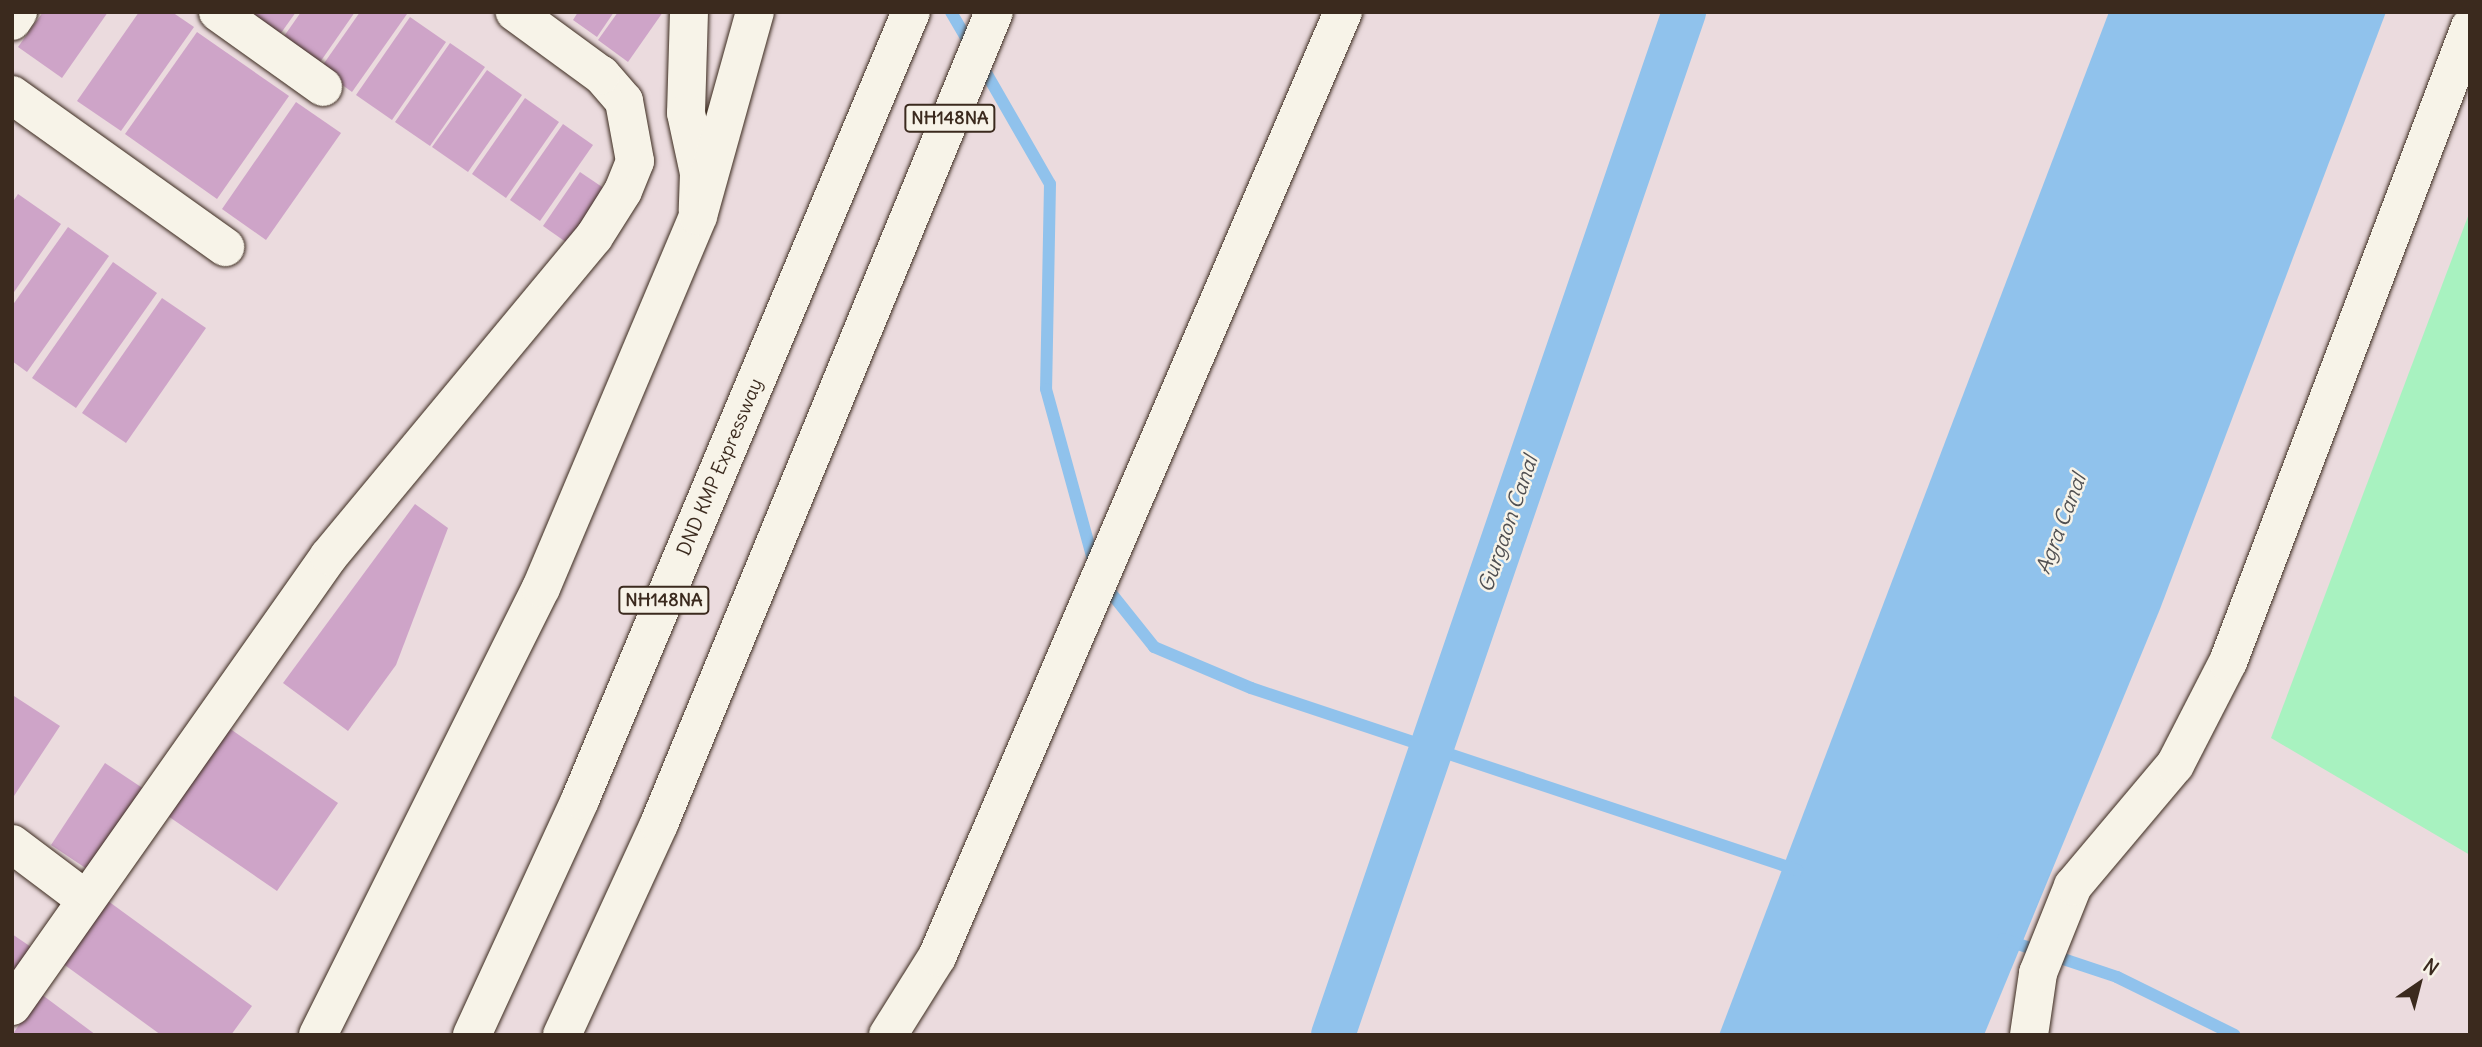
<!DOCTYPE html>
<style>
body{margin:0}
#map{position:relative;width:2482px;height:1047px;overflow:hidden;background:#ebdbde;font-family:Delius,sans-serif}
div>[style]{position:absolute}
.green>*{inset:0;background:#a8f2c0}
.water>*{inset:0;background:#90c2ec}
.stream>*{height:12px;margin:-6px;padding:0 6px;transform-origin:6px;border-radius:6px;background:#90c2ec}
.canal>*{height:44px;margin:-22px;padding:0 22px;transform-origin:22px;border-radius:22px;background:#90c2ec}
.building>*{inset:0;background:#cea4c8}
.roads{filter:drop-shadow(0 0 2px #3b2a1e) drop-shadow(0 0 2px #3b2a1e)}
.minor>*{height:38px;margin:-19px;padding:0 19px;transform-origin:19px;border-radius:19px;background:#f7f3e8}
.tertiary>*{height:38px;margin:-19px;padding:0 19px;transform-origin:19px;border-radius:19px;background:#f7f3e8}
.trunk>*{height:38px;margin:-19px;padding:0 19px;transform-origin:19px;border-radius:19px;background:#f7f3e8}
span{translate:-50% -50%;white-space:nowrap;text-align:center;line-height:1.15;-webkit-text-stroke:5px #f7f3e8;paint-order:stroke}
.shield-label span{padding:2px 5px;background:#f7f3e8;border:2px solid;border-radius:5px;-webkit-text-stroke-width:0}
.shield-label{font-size:18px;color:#3b2a1e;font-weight:700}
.street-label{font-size:19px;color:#3b2a1e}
.water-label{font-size:21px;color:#505052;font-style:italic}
.frame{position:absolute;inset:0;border:14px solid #3b2a1e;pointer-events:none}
.north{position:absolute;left:2384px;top:949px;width:70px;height:70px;-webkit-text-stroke:5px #f7f3e8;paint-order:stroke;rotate:35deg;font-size:19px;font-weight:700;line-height:28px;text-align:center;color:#3b2a1e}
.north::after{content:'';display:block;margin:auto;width:24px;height:32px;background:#3b2a1e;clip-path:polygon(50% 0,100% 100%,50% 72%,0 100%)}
</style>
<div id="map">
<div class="green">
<div style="clip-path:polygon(2470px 211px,2470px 855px,2271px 738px)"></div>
</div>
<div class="water">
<div style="clip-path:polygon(2109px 12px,2386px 12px,2160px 609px,1984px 1035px,1719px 1035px)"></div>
</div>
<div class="stream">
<div style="left:951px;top:12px;width:42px;rotate:59.7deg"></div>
<div style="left:981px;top:64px;width:138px;rotate:60.1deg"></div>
<div style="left:1050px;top:184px;width:205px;rotate:91.1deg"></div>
<div style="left:1046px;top:389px;width:185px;rotate:74.6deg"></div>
<div style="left:1103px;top:583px;width:82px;rotate:51.4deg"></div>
<div style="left:1154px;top:647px;width:105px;rotate:22.9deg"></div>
<div style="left:1251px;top:688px;width:576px;rotate:18.43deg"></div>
<div style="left:2003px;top:939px;width:120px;rotate:18.4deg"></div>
<div style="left:2117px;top:977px;width:131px;rotate:26.2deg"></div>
</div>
<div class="canal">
<div style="left:1333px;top:1035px;width:1082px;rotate:-71.06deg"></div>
</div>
<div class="building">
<div style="clip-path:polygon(43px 12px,108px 12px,62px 78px,18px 47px)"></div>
<div style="clip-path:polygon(139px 12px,172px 12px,194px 27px,121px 131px,77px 101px)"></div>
<div style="clip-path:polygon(242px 12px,296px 12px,276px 40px)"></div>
<div style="clip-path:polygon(301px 12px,355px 12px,316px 68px,280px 42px)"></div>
<div style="clip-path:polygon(360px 12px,407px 14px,352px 92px,320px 69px)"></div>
<div style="clip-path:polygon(578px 12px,614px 12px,597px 37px,573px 20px)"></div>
<div style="clip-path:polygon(618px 12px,663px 12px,628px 62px,598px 40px)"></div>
<div style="clip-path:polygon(410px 17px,446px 42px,392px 120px,356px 95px)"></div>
<div style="clip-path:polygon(197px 32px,289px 96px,217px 199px,125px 134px)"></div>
<div style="clip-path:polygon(450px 43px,485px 67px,430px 146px,395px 122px)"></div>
<div style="clip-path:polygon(487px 70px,522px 95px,468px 172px,432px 147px)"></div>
<div style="clip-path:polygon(525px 98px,559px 122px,506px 198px,472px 174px)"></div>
<div style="clip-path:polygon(296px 102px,341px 133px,266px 240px,222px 209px)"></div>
<div style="clip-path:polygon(563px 124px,593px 145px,540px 221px,510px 200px)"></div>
<div style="clip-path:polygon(580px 172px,611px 193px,573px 247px,543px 226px)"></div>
<div style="clip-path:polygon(18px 194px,61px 224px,12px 295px,12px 203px)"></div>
<div style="clip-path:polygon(68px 227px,109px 256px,27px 372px,12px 361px,12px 306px)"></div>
<div style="clip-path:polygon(113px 262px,157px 293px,76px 408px,32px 378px)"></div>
<div style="clip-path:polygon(162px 298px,206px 328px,126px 443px,82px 413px)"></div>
<div style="clip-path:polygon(415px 504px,448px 528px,396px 665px,348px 731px,283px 683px)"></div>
<div style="clip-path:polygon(14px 696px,60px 726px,12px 799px,12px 699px)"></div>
<div style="clip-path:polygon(226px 726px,338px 803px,277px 891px,165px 814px)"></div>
<div style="clip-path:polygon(105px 763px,147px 791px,93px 873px,51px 845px)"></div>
<div style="clip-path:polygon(108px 901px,252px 1006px,231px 1035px,161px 1035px,62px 963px)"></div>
<div style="clip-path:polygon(12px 934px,37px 951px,12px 985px)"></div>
<div style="clip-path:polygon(41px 994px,96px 1035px,12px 1035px)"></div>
</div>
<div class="roads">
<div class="minor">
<div style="left:218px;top:12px;width:129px;rotate:35.5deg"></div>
<div style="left:689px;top:12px;width:101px;rotate:91.7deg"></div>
<div style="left:686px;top:113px;width:61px;rotate:77.8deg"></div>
<div style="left:699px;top:173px;width:38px;rotate:92deg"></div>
<div style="left:12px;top:21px;width:11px;rotate:-56deg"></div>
<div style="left:12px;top:95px;width:262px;rotate:35.5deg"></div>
<div style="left:12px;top:844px;width:91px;rotate:37deg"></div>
<div style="left:12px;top:1006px;width:550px;rotate:-54.84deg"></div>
<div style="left:329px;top:556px;width:415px;rotate:-50.3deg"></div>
<div style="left:594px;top:237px;width:54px;rotate:-57.8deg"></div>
<div style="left:623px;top:191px;width:32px;rotate:-68deg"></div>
<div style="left:635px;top:161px;width:61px;rotate:-100.4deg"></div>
<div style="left:624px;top:101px;width:35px;rotate:-131deg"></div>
<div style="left:601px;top:75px;width:107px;rotate:-143.8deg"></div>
</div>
<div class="tertiary">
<div style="left:318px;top:1035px;width:500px;rotate:-63.5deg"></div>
<div style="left:541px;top:588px;width:404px;rotate:-67.1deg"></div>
<div style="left:698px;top:216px;width:212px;rotate:-74.4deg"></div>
<div style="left:888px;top:1035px;width:92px;rotate:-57.9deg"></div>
<div style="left:937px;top:957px;width:1029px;rotate:-66.75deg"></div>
<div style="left:2029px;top:1035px;width:63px;rotate:-81.7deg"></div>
<div style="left:2038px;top:973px;width:94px;rotate:-68.1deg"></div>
<div style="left:2073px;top:886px;width:158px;rotate:-49.9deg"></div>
<div style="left:2175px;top:765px;width:116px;rotate:-62.8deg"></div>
<div style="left:2228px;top:662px;width:680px;rotate:-69.14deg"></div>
</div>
<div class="trunk">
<div style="left:472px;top:1035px;width:259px;rotate:-65.3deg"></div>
<div style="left:580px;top:800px;width:855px;rotate:-67.22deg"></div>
<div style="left:562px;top:1035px;width:232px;rotate:-65.3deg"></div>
<div style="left:659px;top:824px;width:878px;rotate:-67.58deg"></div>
</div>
</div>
<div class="shield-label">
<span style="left:950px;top:118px">NH148NA</span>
<span style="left:664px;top:600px">NH148NA</span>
</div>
<div class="street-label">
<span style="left:720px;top:467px;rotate:-67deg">DND KMP Expressway</span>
</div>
<div class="water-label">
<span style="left:1508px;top:524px;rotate:-71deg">Gurgaon Canal</span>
<span style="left:2061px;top:524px;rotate:-69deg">Agra Canal</span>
</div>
<div class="frame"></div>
<div class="north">N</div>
</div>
